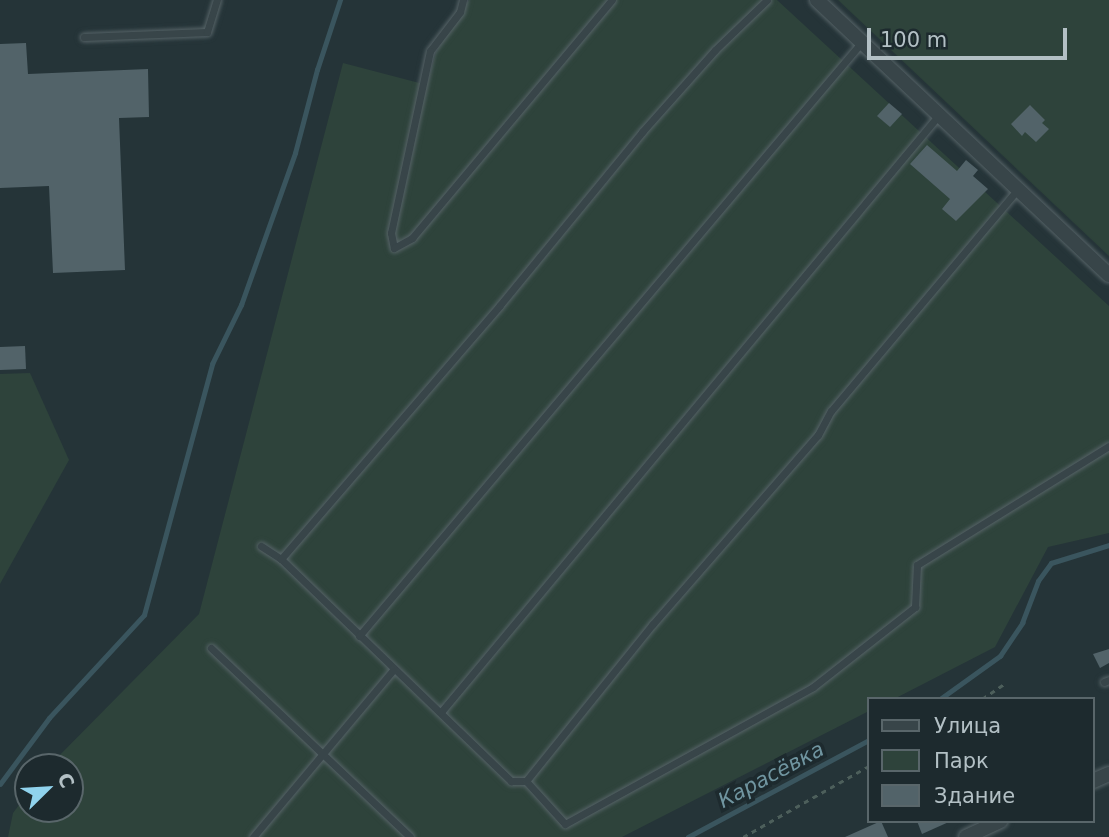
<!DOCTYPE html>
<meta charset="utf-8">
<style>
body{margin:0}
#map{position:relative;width:1109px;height:837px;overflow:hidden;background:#253438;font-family:"DejaVu Sans",sans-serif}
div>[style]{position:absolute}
.green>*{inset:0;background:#2e433b}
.stream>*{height:4.5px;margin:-2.25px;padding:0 2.25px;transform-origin:2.25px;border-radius:2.25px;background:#3a555e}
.building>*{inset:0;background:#526369}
.path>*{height:2.5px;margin-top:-1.25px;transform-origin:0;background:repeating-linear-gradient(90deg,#4d5f5b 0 5px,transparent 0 10px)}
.roads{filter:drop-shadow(0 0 2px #566367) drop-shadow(0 0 2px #566367)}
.lane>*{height:7px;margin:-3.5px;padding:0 3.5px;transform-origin:3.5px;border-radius:3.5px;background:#384549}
.street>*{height:14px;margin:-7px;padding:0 7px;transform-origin:7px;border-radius:7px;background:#384549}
span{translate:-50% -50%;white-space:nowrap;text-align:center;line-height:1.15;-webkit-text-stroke:7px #1d2a2e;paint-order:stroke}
.water-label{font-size:21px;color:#7095a0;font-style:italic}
.legend{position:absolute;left:867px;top:697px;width:228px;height:126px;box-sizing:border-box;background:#1d2a2e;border:2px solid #59666a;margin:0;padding:9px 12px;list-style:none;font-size:21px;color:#b3c0c5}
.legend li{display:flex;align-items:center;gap:14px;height:35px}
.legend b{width:35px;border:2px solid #59666a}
.north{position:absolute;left:14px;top:753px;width:70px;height:70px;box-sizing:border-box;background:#1d2a2e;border:2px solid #59666a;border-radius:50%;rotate:66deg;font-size:19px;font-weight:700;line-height:28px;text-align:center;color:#b3c0c5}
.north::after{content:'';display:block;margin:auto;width:24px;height:32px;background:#90d3ed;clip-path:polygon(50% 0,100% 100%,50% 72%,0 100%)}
.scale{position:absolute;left:867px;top:28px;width:200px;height:32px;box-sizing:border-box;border:4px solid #b3c0c5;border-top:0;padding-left:9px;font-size:21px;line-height:24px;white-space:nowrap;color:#b3c0c5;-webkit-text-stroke:5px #1d2a2e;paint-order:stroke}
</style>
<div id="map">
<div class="green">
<div style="clip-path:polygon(469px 0,777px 0,1109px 306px,1109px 533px,1048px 547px,995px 647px,894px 699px,869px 699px,869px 711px,622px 837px,8px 837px,13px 813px,28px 793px,28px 809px,70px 809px,70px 767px,48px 767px,199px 614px,343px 63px,427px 85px,436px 52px)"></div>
<div style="clip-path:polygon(838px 0,1109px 0,1109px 256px)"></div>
<div style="clip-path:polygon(30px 373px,69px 460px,0 584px,0 374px)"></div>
</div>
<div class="stream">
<div style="left:940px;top:699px;width:74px;rotate:-35.6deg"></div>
<div style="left:1000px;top:656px;width:40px;rotate:-56deg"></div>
<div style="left:1022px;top:623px;width:45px;rotate:-69.1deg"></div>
<div style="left:1038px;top:581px;width:22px;rotate:-54deg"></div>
<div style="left:1051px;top:563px;width:61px;rotate:-17.2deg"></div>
<div style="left:0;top:784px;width:82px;rotate:-53.4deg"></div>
<div style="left:49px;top:718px;width:140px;rotate:-47.3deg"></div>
<div style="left:144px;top:615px;width:260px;rotate:-74.8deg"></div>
<div style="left:212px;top:364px;width:66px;rotate:-63.8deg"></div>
<div style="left:241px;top:305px;width:161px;rotate:-70.4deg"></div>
<div style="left:295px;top:153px;width:86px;rotate:-75.2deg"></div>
<div style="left:317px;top:70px;width:74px;rotate:-71.8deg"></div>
<div style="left:688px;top:837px;width:205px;rotate:-28.2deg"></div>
</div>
<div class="building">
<div style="clip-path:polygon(26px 43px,28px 74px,148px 69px,149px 117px,119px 118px,125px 270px,53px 273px,49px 186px,0 188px,0 44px)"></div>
<div style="clip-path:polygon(889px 103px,902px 114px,890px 127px,877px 116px)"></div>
<div style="clip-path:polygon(1030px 105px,1045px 120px,1042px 123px,1049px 129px,1036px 142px,1025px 132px,1022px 136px,1011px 124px)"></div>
<div style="clip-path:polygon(927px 145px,957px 171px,966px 160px,978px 170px,973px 176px,988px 189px,956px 221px,942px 209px,950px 199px,910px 164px)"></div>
<div style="clip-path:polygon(25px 346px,26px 369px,0 370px,0 347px)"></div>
<div style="clip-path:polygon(1109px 649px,1109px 663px,1100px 668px,1093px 654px)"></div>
<div style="clip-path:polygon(881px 821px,888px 837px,845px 837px)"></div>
<div style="clip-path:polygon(917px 821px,951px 821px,922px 834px)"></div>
</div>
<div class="path">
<div style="left:982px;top:699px;width:27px;rotate:-34deg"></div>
<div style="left:743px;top:837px;width:145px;rotate:-29.4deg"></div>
</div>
<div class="roads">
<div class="lane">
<div style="left:463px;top:0;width:12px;rotate:104deg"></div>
<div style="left:460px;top:12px;width:49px;rotate:127.6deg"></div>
<div style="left:430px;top:51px;width:186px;rotate:102.1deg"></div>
<div style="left:391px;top:233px;width:15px;rotate:79deg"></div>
<div style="left:394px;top:248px;width:21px;rotate:-29deg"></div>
<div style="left:412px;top:238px;width:311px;rotate:-50deg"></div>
<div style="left:84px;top:37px;width:123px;rotate:-2.3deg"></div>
<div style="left:207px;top:32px;width:34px;rotate:-73deg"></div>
<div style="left:261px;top:546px;width:24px;rotate:33deg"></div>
<div style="left:281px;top:559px;width:320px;rotate:44deg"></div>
<div style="left:511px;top:781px;width:15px"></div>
<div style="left:526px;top:781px;width:58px;rotate:47.8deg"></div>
<div style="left:565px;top:824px;width:283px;rotate:-28.9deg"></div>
<div style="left:813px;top:687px;width:130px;rotate:-38.1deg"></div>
<div style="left:915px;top:607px;width:42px;rotate:-87.3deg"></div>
<div style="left:917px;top:565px;width:226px;rotate:-31.8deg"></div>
<div style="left:281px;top:559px;width:335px;rotate:-49.2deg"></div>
<div style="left:500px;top:305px;width:224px;rotate:-50.6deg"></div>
<div style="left:642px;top:132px;width:110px;rotate:-48.3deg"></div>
<div style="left:715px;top:50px;width:72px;rotate:-43.9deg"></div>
<div style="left:359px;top:636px;width:777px;rotate:-49.75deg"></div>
<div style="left:211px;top:648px;width:274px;rotate:43.5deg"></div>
<div style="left:1104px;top:682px;width:5px;rotate:-22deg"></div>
<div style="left:441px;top:712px;width:777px;rotate:-50.17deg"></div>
<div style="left:526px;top:781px;width:201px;rotate:-51.1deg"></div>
<div style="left:652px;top:625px;width:252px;rotate:-48.9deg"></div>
<div style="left:818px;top:435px;width:27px;rotate:-62deg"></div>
<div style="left:831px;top:411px;width:290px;rotate:-49.9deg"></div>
<div style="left:253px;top:837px;width:219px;rotate:-50deg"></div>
</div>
<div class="street">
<div style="left:817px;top:0;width:401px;rotate:43.3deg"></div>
<div style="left:1093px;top:781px;width:17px;rotate:-24deg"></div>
<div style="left:966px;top:837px;width:38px;rotate:-25deg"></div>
</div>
</div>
<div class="water-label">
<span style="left:771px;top:775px;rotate:-28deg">Карасёвка</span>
</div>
<ul class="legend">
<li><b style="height:9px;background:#384549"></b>Улица</li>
<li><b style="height:19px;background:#2e433b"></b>Парк</li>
<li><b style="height:19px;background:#526369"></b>Здание</li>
</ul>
<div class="north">С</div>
<div class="scale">100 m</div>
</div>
